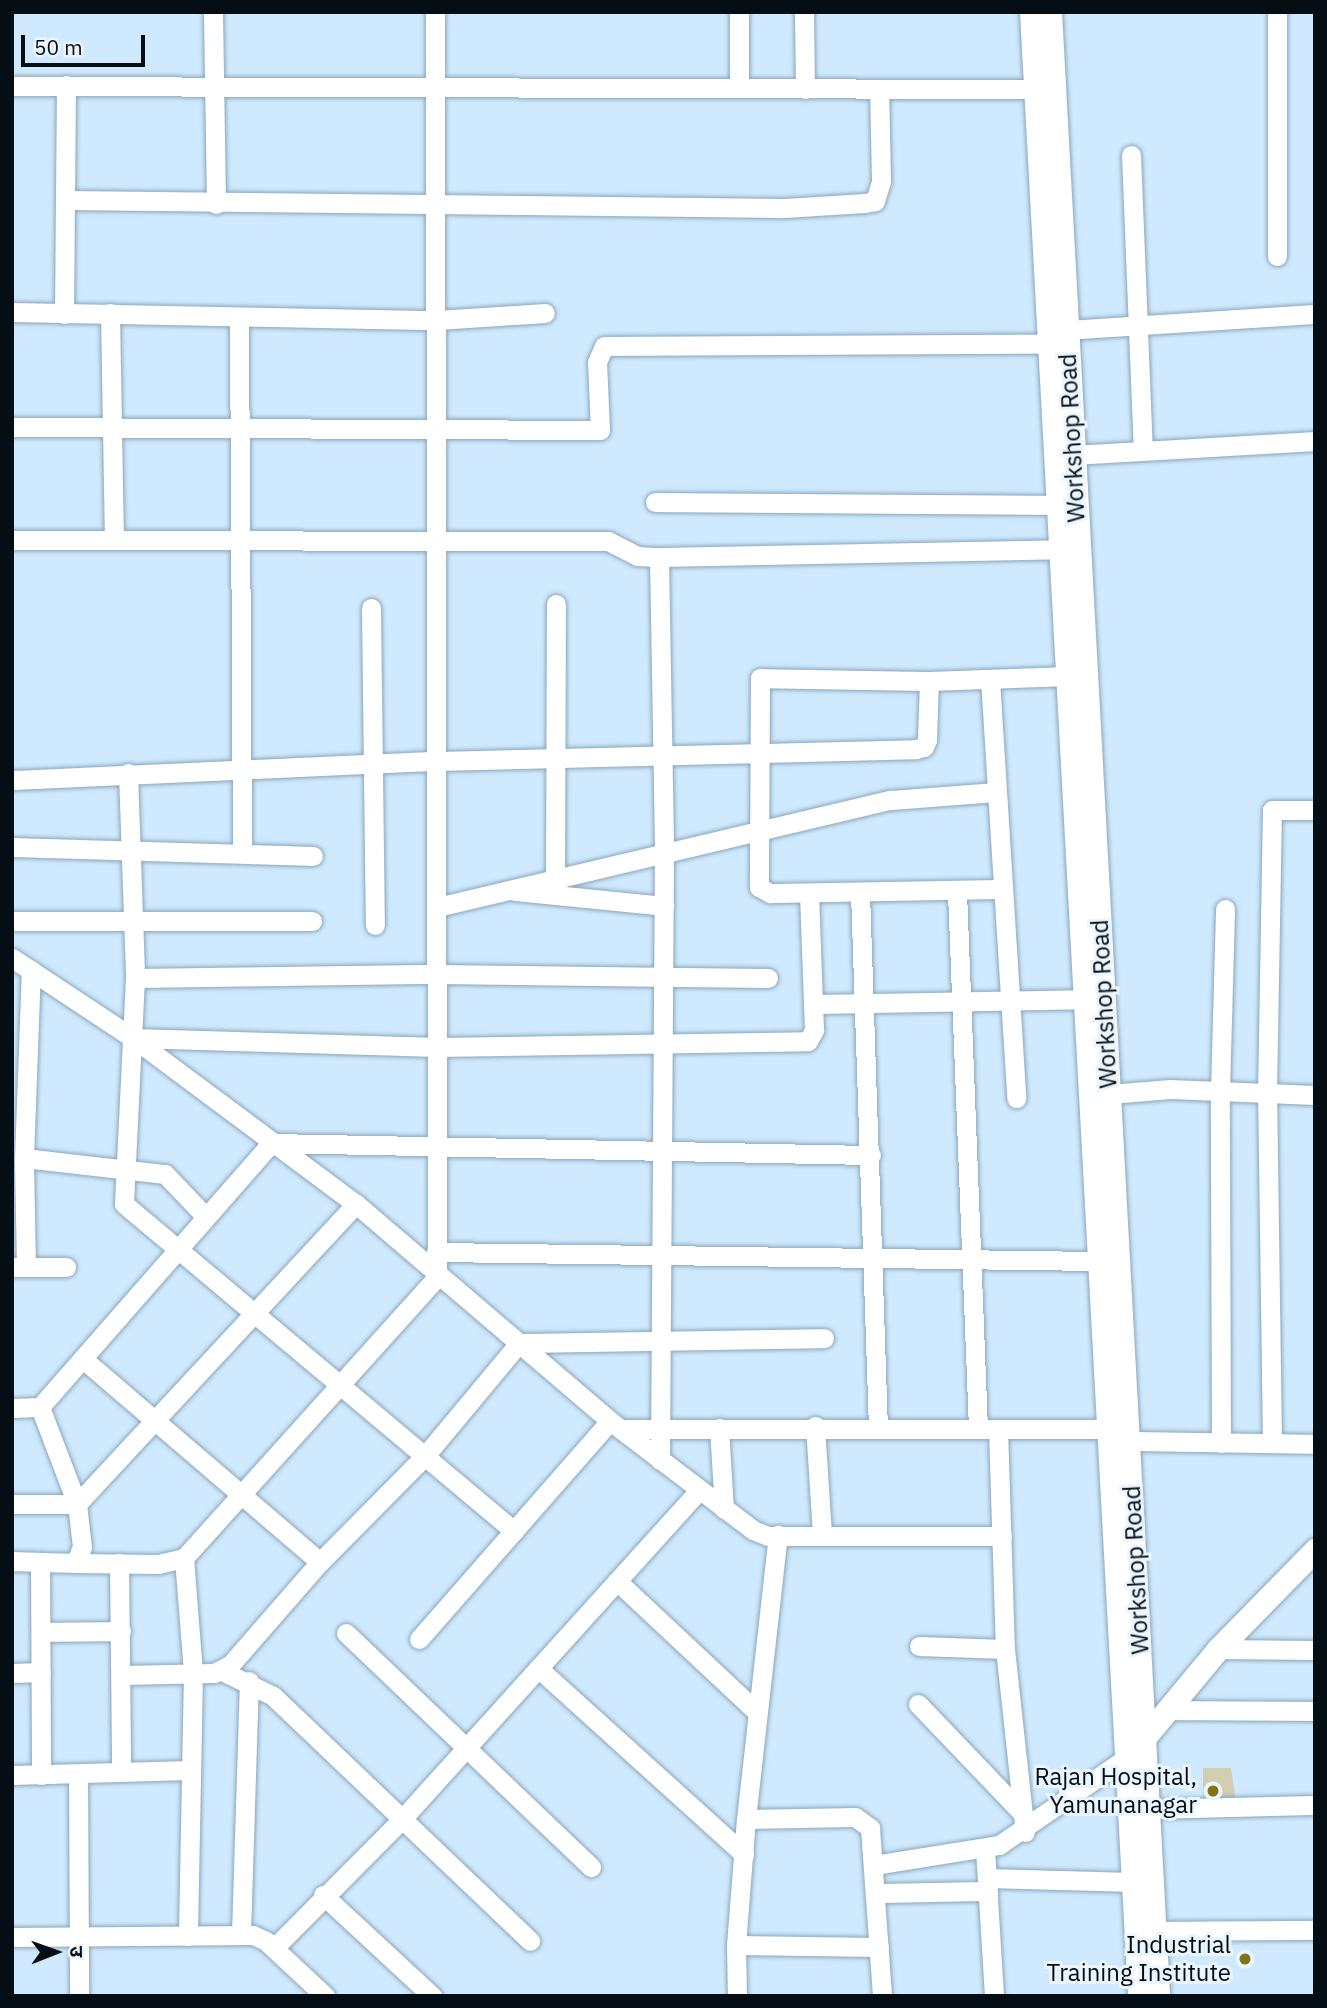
<!DOCTYPE html>
<meta charset="utf-8">
<style>
body{margin:0}
#map{position:relative;width:1327px;height:2008px;overflow:hidden;background:#cfeaff;font-family:"IBM Plex Sans","Noto Sans Devanagari",sans-serif}
div>[style]{position:absolute}
.building>*{inset:0;background:#d2cfb1}
.roads{filter:drop-shadow(0 0 2px #8ca6ba) drop-shadow(0 0 2px #8ca6ba)}
.minor>*{height:19px;margin:-9.5px;padding:0 9.5px;transform-origin:9.5px;border-radius:9.5px;background:#fff}
.major>*{height:23px;margin:-11.5px;padding:0 11.5px;transform-origin:11.5px;border-radius:11.5px;background:#fff}
.dots>*{width:19px;height:19px;translate:-50% -50%;box-sizing:border-box;border:4px solid #eaf5fd;border-radius:50%}
span{translate:-50% -50%;white-space:nowrap;text-align:center;line-height:1.15;-webkit-text-stroke:6px #eaf5fd;paint-order:stroke}
.street-label{font-size:24px;color:#050e14}
.poi-label{font-size:24px;color:#050e14}
.right{translate:-100% -50%;text-align:right}
.frame{position:absolute;inset:0;border:14px solid #050e14;pointer-events:none}
.north{position:absolute;left:21px;top:1917px;width:70px;height:70px;-webkit-text-stroke:5px #eaf5fd;paint-order:stroke;rotate:89deg;font-size:19px;font-weight:700;line-height:28px;text-align:center;color:#050e14}
.north::after{content:'';display:block;margin:auto;width:24px;height:32px;background:#050e14;clip-path:polygon(50% 0,100% 100%,50% 72%,0 100%)}
.scale{position:absolute;left:21px;top:35px;width:124px;height:32px;box-sizing:border-box;border:4px solid #050e14;border-top:0;padding-left:9px;font-size:21px;line-height:24px;white-space:nowrap;color:#050e14;-webkit-text-stroke:5px #eaf5fd;paint-order:stroke}
</style>
<div id="map">
<div class="building">
<div style="clip-path:polygon(1203px 1768px,1231px 1768px,1236px 1802px,1203px 1802px)"></div>
</div>
<div class="roads">
<div class="minor">
<div style="left:213px;top:12px;width:192px;rotate:89.1deg"></div>
<div style="left:804px;top:12px;width:77px;rotate:89.3deg"></div>
<div style="left:12px;top:86px;width:1039px;rotate:0.17deg"></div>
<div style="left:739px;top:88px;width:76px;rotate:-90deg"></div>
<div style="left:1131px;top:155px;width:294px;rotate:87.7deg"></div>
<div style="left:65px;top:200px;width:719px;rotate:0.64deg"></div>
<div style="left:784px;top:208px;width:81px;rotate:-3.5deg"></div>
<div style="left:865px;top:203px;width:10px;rotate:-11deg"></div>
<div style="left:875px;top:201px;width:21px;rotate:-73deg"></div>
<div style="left:881px;top:181px;width:92px;rotate:-91.2deg"></div>
<div style="left:1277px;top:256px;width:244px;rotate:-90deg"></div>
<div style="left:12px;top:312px;width:425px;rotate:1.1deg"></div>
<div style="left:437px;top:320px;width:108px;rotate:-3.7deg"></div>
<div style="left:110px;top:313px;width:227px;rotate:89deg"></div>
<div style="left:64px;top:314px;width:229px;rotate:-89.5deg"></div>
<div style="left:239px;top:318px;width:532px;rotate:89.68deg"></div>
<div style="left:1066px;top:330px;width:250px;rotate:-3.7deg"></div>
<div style="left:12px;top:427px;width:588px;rotate:0.29deg"></div>
<div style="left:600px;top:430px;width:68px;rotate:-92.5deg"></div>
<div style="left:597px;top:362px;width:17px;rotate:-66deg"></div>
<div style="left:604px;top:346px;width:446px;rotate:-0.3deg"></div>
<div style="left:1073px;top:455px;width:242px;rotate:-3.3deg"></div>
<div style="left:655px;top:502px;width:404px;rotate:0.4deg"></div>
<div style="left:12px;top:540px;width:596px;rotate:0.1deg"></div>
<div style="left:608px;top:541px;width:33px;rotate:27deg"></div>
<div style="left:637px;top:556px;width:22px;rotate:3deg"></div>
<div style="left:659px;top:557px;width:403px;rotate:-1.1deg"></div>
<div style="left:659px;top:557px;width:298px;rotate:89deg"></div>
<div style="left:664px;top:855px;width:605px;rotate:90.38deg"></div>
<div style="left:371px;top:608px;width:317px;rotate:89.3deg"></div>
<div style="left:990px;top:679px;width:420px;rotate:86.4deg"></div>
<div style="left:929px;top:681px;width:169px;rotate:-179deg"></div>
<div style="left:760px;top:678px;width:209px;rotate:90.3deg"></div>
<div style="left:759px;top:887px;width:13px;rotate:29deg"></div>
<div style="left:770px;top:893px;width:233px;rotate:-1deg"></div>
<div style="left:128px;top:773px;width:205px;rotate:88deg"></div>
<div style="left:135px;top:978px;width:226px;rotate:92.8deg"></div>
<div style="left:124px;top:1204px;width:509px;rotate:39.98deg"></div>
<div style="left:12px;top:780px;width:426px;rotate:-2.6deg"></div>
<div style="left:438px;top:761px;width:477px;rotate:-1.4deg"></div>
<div style="left:915px;top:749px;width:9px;rotate:-13deg"></div>
<div style="left:924px;top:747px;width:8px;rotate:-67deg"></div>
<div style="left:927px;top:740px;width:59px;rotate:-88.1deg"></div>
<div style="left:929px;top:681px;width:140px;rotate:-2deg"></div>
<div style="left:14px;top:847px;width:299px;rotate:1.7deg"></div>
<div style="left:555px;top:876px;width:272px;rotate:-89.8deg"></div>
<div style="left:515px;top:891px;width:150px;rotate:5.7deg"></div>
<div style="left:860px;top:892px;width:536px;rotate:88.08deg"></div>
<div style="left:957px;top:892px;width:537px;rotate:87.76deg"></div>
<div style="left:437px;top:907px;width:466px;rotate:-13.3deg"></div>
<div style="left:891px;top:800px;width:105px;rotate:-4.4deg"></div>
<div style="left:12px;top:921px;width:300px"></div>
<div style="left:12px;top:958px;width:145px;rotate:33.5deg"></div>
<div style="left:133px;top:1038px;width:278px;rotate:36.7deg"></div>
<div style="left:356px;top:1204px;width:334px;rotate:40.5deg"></div>
<div style="left:610px;top:1421px;width:180px;rotate:37.3deg"></div>
<div style="left:753px;top:1530px;width:16px;rotate:22deg"></div>
<div style="left:768px;top:1536px;width:234px"></div>
<div style="left:135px;top:978px;width:303px;rotate:-0.8deg"></div>
<div style="left:438px;top:974px;width:330px;rotate:0.7deg"></div>
<div style="left:813px;top:1004px;width:287px;rotate:-1deg"></div>
<div style="left:133px;top:1038px;width:305px;rotate:1.7deg"></div>
<div style="left:438px;top:1047px;width:370px;rotate:-0.9deg"></div>
<div style="left:808px;top:1041px;width:13px;rotate:-61deg"></div>
<div style="left:814px;top:1030px;width:137px;rotate:-92.1deg"></div>
<div style="left:1110px;top:1094px;width:60px;rotate:-4.8deg"></div>
<div style="left:1170px;top:1089px;width:145px;rotate:2.4deg"></div>
<div style="left:24px;top:1158px;width:142px;rotate:6.5deg"></div>
<div style="left:165px;top:1174px;width:57px;rotate:46.4deg"></div>
<div style="left:436px;top:1252px;width:664px;rotate:0.78deg"></div>
<div style="left:14px;top:1267px;width:52px"></div>
<div style="left:26px;top:1267px;width:109px;rotate:-91.1deg"></div>
<div style="left:24px;top:1158px;width:188px;rotate:-87.9deg"></div>
<div style="left:83px;top:1359px;width:312px;rotate:40.6deg"></div>
<div style="left:12px;top:1408px;width:28px;rotate:-2deg"></div>
<div style="left:40px;top:1407px;width:351px;rotate:-48.8deg"></div>
<div style="left:271px;top:1143px;width:600px;rotate:1.15deg"></div>
<div style="left:815px;top:1426px;width:108px;rotate:86.3deg"></div>
<div style="left:719px;top:1428px;width:81px;rotate:86.5deg"></div>
<div style="left:621px;top:1429px;width:488px"></div>
<div style="left:998px;top:1429px;width:220px;rotate:88.2deg"></div>
<div style="left:1005px;top:1649px;width:184px;rotate:83.8deg"></div>
<div style="left:1129px;top:1441px;width:186px;rotate:0.9deg"></div>
<div style="left:1221px;top:1443px;width:352px;rotate:-90.2deg"></div>
<div style="left:1220px;top:1091px;width:182px;rotate:-88.4deg"></div>
<div style="left:1272px;top:1443px;width:348px;rotate:-90.8deg"></div>
<div style="left:1267px;top:1095px;width:285px;rotate:-89deg"></div>
<div style="left:1272px;top:810px;width:43px"></div>
<div style="left:12px;top:1504px;width:65px"></div>
<div style="left:77px;top:1504px;width:410px;rotate:-47.1deg"></div>
<div style="left:184px;top:1558px;width:378px;rotate:-48deg"></div>
<div style="left:437px;top:1277px;width:1265px;rotate:-90.09deg"></div>
<div style="left:12px;top:1561px;width:63px;rotate:1.8deg"></div>
<div style="left:75px;top:1563px;width:17px;rotate:-66deg"></div>
<div style="left:82px;top:1547px;width:43px;rotate:-96.6deg"></div>
<div style="left:77px;top:1504px;width:104px;rotate:-110.9deg"></div>
<div style="left:40px;top:1562px;width:213px;rotate:89.7deg"></div>
<div style="left:75px;top:1563px;width:83px;rotate:0.7deg"></div>
<div style="left:158px;top:1564px;width:27px;rotate:-13deg"></div>
<div style="left:184px;top:1558px;width:115px;rotate:85.5deg"></div>
<div style="left:193px;top:1673px;width:263px;rotate:91.1deg"></div>
<div style="left:119px;top:1563px;width:208px;rotate:89.4deg"></div>
<div style="left:617px;top:1581px;width:192px;rotate:43.1deg"></div>
<div style="left:41px;top:1632px;width:80px;rotate:-0.7deg"></div>
<div style="left:346px;top:1633px;width:339px;rotate:43.7deg"></div>
<div style="left:419px;top:1639px;width:290px;rotate:-48.8deg"></div>
<div style="left:919px;top:1646px;width:86px;rotate:2deg"></div>
<div style="left:1218px;top:1649px;width:97px;rotate:0.6deg"></div>
<div style="left:538px;top:1668px;width:278px;rotate:42.1deg"></div>
<div style="left:222px;top:1671px;width:57px;rotate:26.1deg"></div>
<div style="left:273px;top:1696px;width:355px;rotate:43.6deg"></div>
<div style="left:12px;top:1673px;width:29px;rotate:-2deg"></div>
<div style="left:122px;top:1675px;width:92px;rotate:-1.2deg"></div>
<div style="left:214px;top:1673px;width:18px;rotate:-27deg"></div>
<div style="left:230px;top:1665px;width:137px;rotate:-48.9deg"></div>
<div style="left:320px;top:1562px;width:148px;rotate:-45.3deg"></div>
<div style="left:424px;top:1457px;width:148px;rotate:-50.2deg"></div>
<div style="left:519px;top:1343px;width:305px;rotate:-0.9deg"></div>
<div style="left:918px;top:1704px;width:151px;rotate:46.3deg"></div>
<div style="left:1167px;top:1710px;width:148px;rotate:0.4deg"></div>
<div style="left:12px;top:1775px;width:177px;rotate:-1.6deg"></div>
<div style="left:78px;top:1775px;width:221px;rotate:89.7deg"></div>
<div style="left:1148px;top:1809px;width:165px;rotate:-1.4deg"></div>
<div style="left:746px;top:1819px;width:109px;rotate:-1.1deg"></div>
<div style="left:855px;top:1817px;width:19px;rotate:36deg"></div>
<div style="left:870px;top:1828px;width:168px;rotate:85.9deg"></div>
<div style="left:985px;top:1849px;width:147px;rotate:86.5deg"></div>
<div style="left:874px;top:1865px;width:127px;rotate:-9.1deg"></div>
<div style="left:999px;top:1845px;width:154px;rotate:-34.4deg"></div>
<div style="left:987px;top:1878px;width:146px;rotate:1.6deg"></div>
<div style="left:875px;top:1893px;width:113px;rotate:-1deg"></div>
<div style="left:323px;top:1895px;width:149px;rotate:42.8deg"></div>
<div style="left:1155px;top:1931px;width:160px;rotate:-0.4deg"></div>
<div style="left:241px;top:1934px;width:253px;rotate:-88.2deg"></div>
<div style="left:12px;top:1937px;width:241px;rotate:-0.5deg"></div>
<div style="left:253px;top:1935px;width:14px;rotate:25deg"></div>
<div style="left:266px;top:1941px;width:81px;rotate:43deg"></div>
<div style="left:736px;top:1945px;width:143px;rotate:0.8deg"></div>
<div style="left:274px;top:1948px;width:182px;rotate:-45.2deg"></div>
<div style="left:402px;top:1819px;width:443px;rotate:-47.9deg"></div>
<div style="left:737px;top:1996px;width:51px;rotate:-91.1deg"></div>
<div style="left:736px;top:1945px;width:126px;rotate:-85.5deg"></div>
<div style="left:746px;top:1819px;width:286px;rotate:-83.6deg"></div>
</div>
<div class="major">
<div style="left:1031px;top:12px;width:1987px;rotate:86.88deg"></div>
<div style="left:1050px;top:12px;width:1987px;rotate:86.88deg"></div>
<div style="left:1140px;top:1743px;width:122px;rotate:-50.3deg"></div>
<div style="left:1218px;top:1649px;width:139px;rotate:-45.6deg"></div>
</div>
</div>
<div class="dots">
<div style="left:1213px;top:1791px;background:#807416"></div>
<div style="left:1245px;top:1959px;background:#807416"></div>
</div>
<div class="street-label">
<span style="left:1072px;top:438px;rotate:-93deg">Workshop Road</span>
<span style="left:1104px;top:1004px;rotate:-93deg">Workshop Road</span>
<span style="left:1136px;top:1570px;rotate:-93deg">Workshop Road</span>
</div>
<div class="poi-label">
<span class="right" style="left:1197px;top:1791px">Rajan Hospital,<br>Yamunanagar</span>
<span class="right" style="left:1231px;top:1959px">Industrial<br>Training Institute</span>
</div>
<div class="frame"></div>
<div class="north">उ</div>
<div class="scale">50 m</div>
</div>
